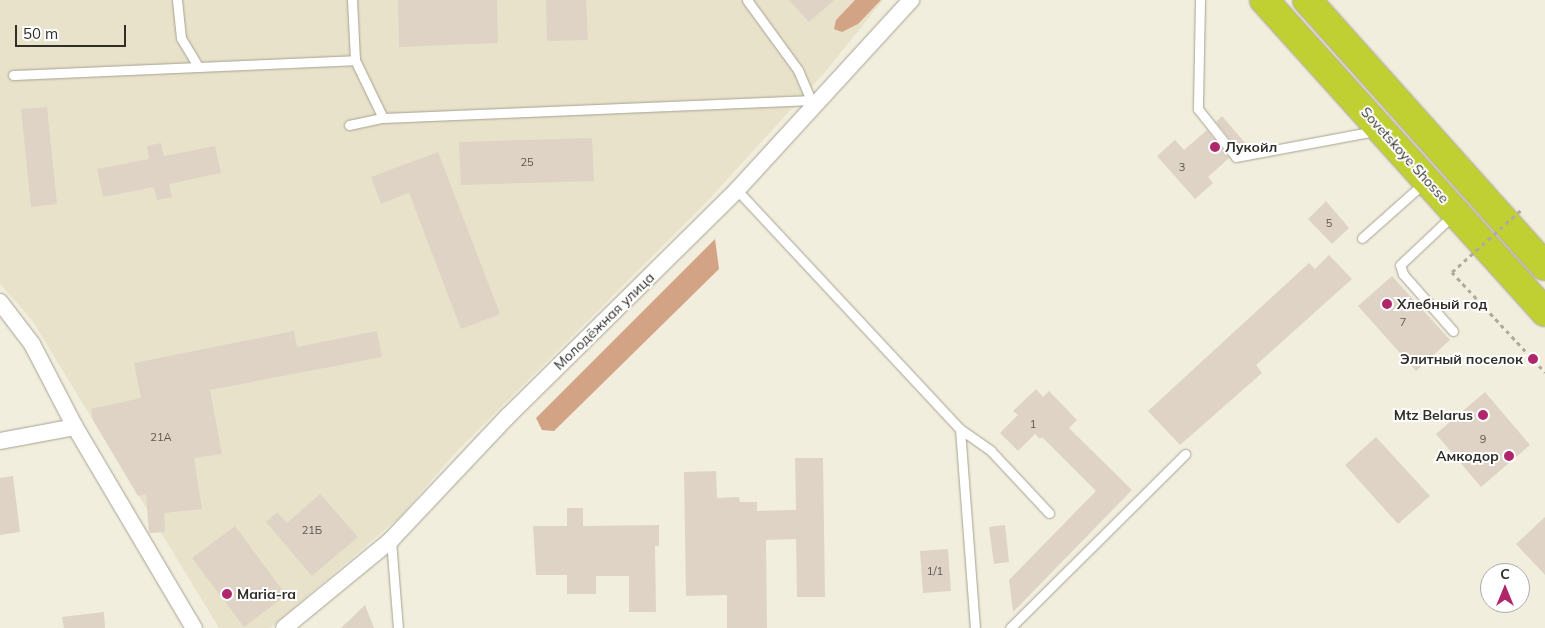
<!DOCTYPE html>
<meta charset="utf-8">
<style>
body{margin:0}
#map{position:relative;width:1545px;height:628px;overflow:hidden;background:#f2eedd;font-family:Mulish,sans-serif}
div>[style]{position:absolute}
.built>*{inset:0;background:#e8e2ca}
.forest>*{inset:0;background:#d2a384}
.building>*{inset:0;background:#ded3c5}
.path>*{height:2.5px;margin-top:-1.25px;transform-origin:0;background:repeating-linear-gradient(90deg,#aeab9e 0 4px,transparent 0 8px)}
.roads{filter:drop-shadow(0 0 1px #a6a293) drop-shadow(0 0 1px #a6a293)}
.lane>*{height:9px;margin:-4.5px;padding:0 4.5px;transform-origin:4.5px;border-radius:4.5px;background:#fff}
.street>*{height:16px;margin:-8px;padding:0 8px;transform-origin:8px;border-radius:8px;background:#fff}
.highway>*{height:28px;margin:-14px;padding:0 14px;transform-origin:14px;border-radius:14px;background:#c0d033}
.path-bridge>*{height:2.5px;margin-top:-1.25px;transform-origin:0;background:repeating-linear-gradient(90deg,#aeab9e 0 4px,transparent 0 8px)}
.dots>*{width:14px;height:14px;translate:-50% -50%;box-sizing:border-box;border:2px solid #fff;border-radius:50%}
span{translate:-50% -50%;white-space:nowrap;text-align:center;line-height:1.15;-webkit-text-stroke:4px #fff;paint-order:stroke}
.number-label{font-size:11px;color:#5c574f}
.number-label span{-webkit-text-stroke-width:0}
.poi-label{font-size:14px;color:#302e28;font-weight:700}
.left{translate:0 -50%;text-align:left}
.right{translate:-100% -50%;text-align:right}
.street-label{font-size:14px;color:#302e28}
.north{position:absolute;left:1480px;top:563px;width:50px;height:50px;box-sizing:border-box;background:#fff;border:1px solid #acaba9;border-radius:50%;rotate:0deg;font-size:14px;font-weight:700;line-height:20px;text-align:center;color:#302e28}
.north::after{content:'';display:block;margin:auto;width:18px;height:22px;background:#af276a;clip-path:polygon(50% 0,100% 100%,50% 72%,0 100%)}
.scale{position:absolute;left:15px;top:25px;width:111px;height:22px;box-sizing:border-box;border:2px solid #302e28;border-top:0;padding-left:6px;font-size:15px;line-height:18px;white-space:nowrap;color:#302e28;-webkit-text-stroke:4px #fff;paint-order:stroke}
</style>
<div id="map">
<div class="built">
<div style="clip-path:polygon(0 0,883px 0,826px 71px,702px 207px,455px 453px,401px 516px,270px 628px,219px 628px,32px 320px,0 284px)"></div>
</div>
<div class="forest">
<div style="clip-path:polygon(855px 0,881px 0,858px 24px,842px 32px,834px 29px,836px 20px)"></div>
<div style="clip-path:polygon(715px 239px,719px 269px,554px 431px,542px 430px,536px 418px)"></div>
</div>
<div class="building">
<div style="clip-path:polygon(398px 0,497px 0,498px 43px,399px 47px)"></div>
<div style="clip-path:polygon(546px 0,586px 0,588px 40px,547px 41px)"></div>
<div style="clip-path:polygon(789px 0,834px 0,809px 22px)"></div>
<div style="clip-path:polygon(47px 107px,57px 204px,31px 207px,21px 109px)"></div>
<div style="clip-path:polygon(1222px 116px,1246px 144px,1239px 150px,1216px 122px)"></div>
<div style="clip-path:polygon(1207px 130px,1229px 158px,1208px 177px,1213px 183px,1195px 199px,1157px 156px,1175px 140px,1184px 150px)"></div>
<div style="clip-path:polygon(592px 138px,594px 181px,461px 185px,459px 142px)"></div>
<div style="clip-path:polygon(161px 143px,164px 156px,215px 146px,221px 173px,169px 184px,172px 197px,157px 200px,154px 187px,103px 197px,97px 169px,149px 159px,147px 146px)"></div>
<div style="clip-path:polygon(438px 152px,500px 314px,461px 329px,409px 193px,381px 204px,371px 177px)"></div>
<div style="clip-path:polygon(1326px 201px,1349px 228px,1332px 244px,1308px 219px)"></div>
<div style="clip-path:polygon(1329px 255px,1352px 279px,1256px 365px,1262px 373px,1180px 445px,1148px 411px,1309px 263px,1315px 269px)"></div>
<div style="clip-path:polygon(1392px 276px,1450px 340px,1416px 371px,1358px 306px)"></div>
<div style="clip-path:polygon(294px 331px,297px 347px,377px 331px,382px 357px,210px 390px,222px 454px,194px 458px,202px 509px,164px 513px,165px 532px,149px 533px,146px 494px,138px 496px,93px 420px,91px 409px,141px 398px,134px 363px)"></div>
<div style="clip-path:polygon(1036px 389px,1043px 397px,1049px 391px,1077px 420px,1069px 428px,1132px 490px,1013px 612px,1009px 580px,1096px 491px,1042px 437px,1040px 439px,1035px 434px,1018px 451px,1000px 433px,1018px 415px,1013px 411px)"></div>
<div style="clip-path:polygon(1485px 392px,1530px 445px,1481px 487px,1436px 434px)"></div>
<div style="clip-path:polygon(1376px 437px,1430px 496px,1398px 524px,1345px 465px)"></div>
<div style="clip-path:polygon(795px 458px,823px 458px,825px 597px,797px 597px,796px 539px,766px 540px,767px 628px,727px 628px,727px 595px,686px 596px,684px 472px,716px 471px,717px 498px,739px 497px,740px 502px,757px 502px,757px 511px,796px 510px)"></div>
<div style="clip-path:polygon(13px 476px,20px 532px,0 535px,0 478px)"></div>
<div style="clip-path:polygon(320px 494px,358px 537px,312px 576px,266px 522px,277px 512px,287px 523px)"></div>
<div style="clip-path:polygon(567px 508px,583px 508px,583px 526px,659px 525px,659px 546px,655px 546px,656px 612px,629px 612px,629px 576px,596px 576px,596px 594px,567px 594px,567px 575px,536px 575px,533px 526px,567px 526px)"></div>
<div style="clip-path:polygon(1545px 517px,1545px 575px,1516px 544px)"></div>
<div style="clip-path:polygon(1005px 525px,1009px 562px,994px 564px,989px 527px)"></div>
<div style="clip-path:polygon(235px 526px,286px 595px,244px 627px,192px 558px)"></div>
<div style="clip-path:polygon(948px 549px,951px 591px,923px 593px,920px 551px)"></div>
<div style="clip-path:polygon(365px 605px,374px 628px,341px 628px)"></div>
<div style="clip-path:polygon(104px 612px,105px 628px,64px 628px,62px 617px)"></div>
</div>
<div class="path">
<div style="left:1452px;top:272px;width:137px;rotate:47.1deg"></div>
</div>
<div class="roads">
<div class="lane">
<div style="left:177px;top:0;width:38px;rotate:84deg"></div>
<div style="left:181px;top:38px;width:33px;rotate:59deg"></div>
<div style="left:352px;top:0;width:60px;rotate:87.1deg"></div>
<div style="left:747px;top:0;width:87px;rotate:53.9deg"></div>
<div style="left:798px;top:70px;width:30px;rotate:67deg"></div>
<div style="left:1200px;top:0;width:109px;rotate:91.1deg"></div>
<div style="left:1198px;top:109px;width:61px;rotate:51.6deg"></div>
<div style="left:1236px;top:157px;width:141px;rotate:-10.6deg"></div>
<div style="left:13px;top:75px;width:342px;rotate:-2.5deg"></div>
<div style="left:355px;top:60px;width:64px;rotate:64.2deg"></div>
<div style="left:383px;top:118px;width:436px;rotate:-2.4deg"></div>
<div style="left:349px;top:125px;width:35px;rotate:-12deg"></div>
<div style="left:737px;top:190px;width:327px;rotate:47deg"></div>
<div style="left:960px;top:429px;width:200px;rotate:85.7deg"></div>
<div style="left:1362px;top:238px;width:84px;rotate:-41.6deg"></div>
<div style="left:1453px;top:331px;width:76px;rotate:-131.3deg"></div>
<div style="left:1403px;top:274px;width:9px;rotate:-108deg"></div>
<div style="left:1400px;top:265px;width:74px;rotate:-43.4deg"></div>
<div style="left:960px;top:429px;width:38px;rotate:35deg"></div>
<div style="left:991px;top:451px;width:85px;rotate:46.9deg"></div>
<div style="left:391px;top:540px;width:88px;rotate:85.5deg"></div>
<div style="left:1010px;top:628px;width:247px;rotate:-44.8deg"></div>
</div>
<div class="street">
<div style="left:0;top:302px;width:53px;rotate:52.7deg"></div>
<div style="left:32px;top:344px;width:93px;rotate:62.6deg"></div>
<div style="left:75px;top:427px;width:234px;rotate:59.4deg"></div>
<div style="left:0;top:441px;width:76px;rotate:-10.6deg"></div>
<div style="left:284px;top:628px;width:139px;rotate:-39.4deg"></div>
<div style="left:391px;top:540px;width:170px;rotate:-46.7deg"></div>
<div style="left:508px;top:416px;width:322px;rotate:-44.6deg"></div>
<div style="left:737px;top:190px;width:258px;rotate:-47.5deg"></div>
</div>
<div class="highway">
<div style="left:1264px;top:0;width:420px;rotate:48deg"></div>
<div style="left:1307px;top:0;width:357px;rotate:48.2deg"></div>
</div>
</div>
<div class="path-bridge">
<div style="left:1452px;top:272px;width:94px;rotate:-42deg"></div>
</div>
<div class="dots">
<div style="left:1215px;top:147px;background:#af276a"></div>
<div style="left:1387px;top:304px;background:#af276a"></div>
<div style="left:1533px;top:359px;background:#af276a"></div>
<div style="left:1483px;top:415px;background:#af276a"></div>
<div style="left:1509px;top:456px;background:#af276a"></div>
<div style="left:227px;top:594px;background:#af276a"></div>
</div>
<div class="number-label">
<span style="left:527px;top:162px">25</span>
<span style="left:1182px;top:167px">3</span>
<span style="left:1329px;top:223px">5</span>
<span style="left:1403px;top:322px">7</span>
<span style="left:1033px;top:424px">1</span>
<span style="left:161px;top:437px">21А</span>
<span style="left:1483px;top:439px">9</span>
<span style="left:312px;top:530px">21Б</span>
<span style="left:935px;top:571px">1/1</span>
</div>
<div class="poi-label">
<span class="left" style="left:1225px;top:147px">Лукойл</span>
<span class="left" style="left:1397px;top:304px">Хлебный год</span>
<span class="right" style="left:1523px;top:359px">Элитный поселок</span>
<span class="right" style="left:1473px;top:415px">Mtz Belarus</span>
<span class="right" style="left:1499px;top:456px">Амкодор</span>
<span class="left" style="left:237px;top:594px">Maria-ra</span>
</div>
<div class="street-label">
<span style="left:1405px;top:155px;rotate:48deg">Sovetskoye Shosse</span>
<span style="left:604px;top:321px;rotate:-44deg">Молодёжная улица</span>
</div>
<div class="north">С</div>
<div class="scale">50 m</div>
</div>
